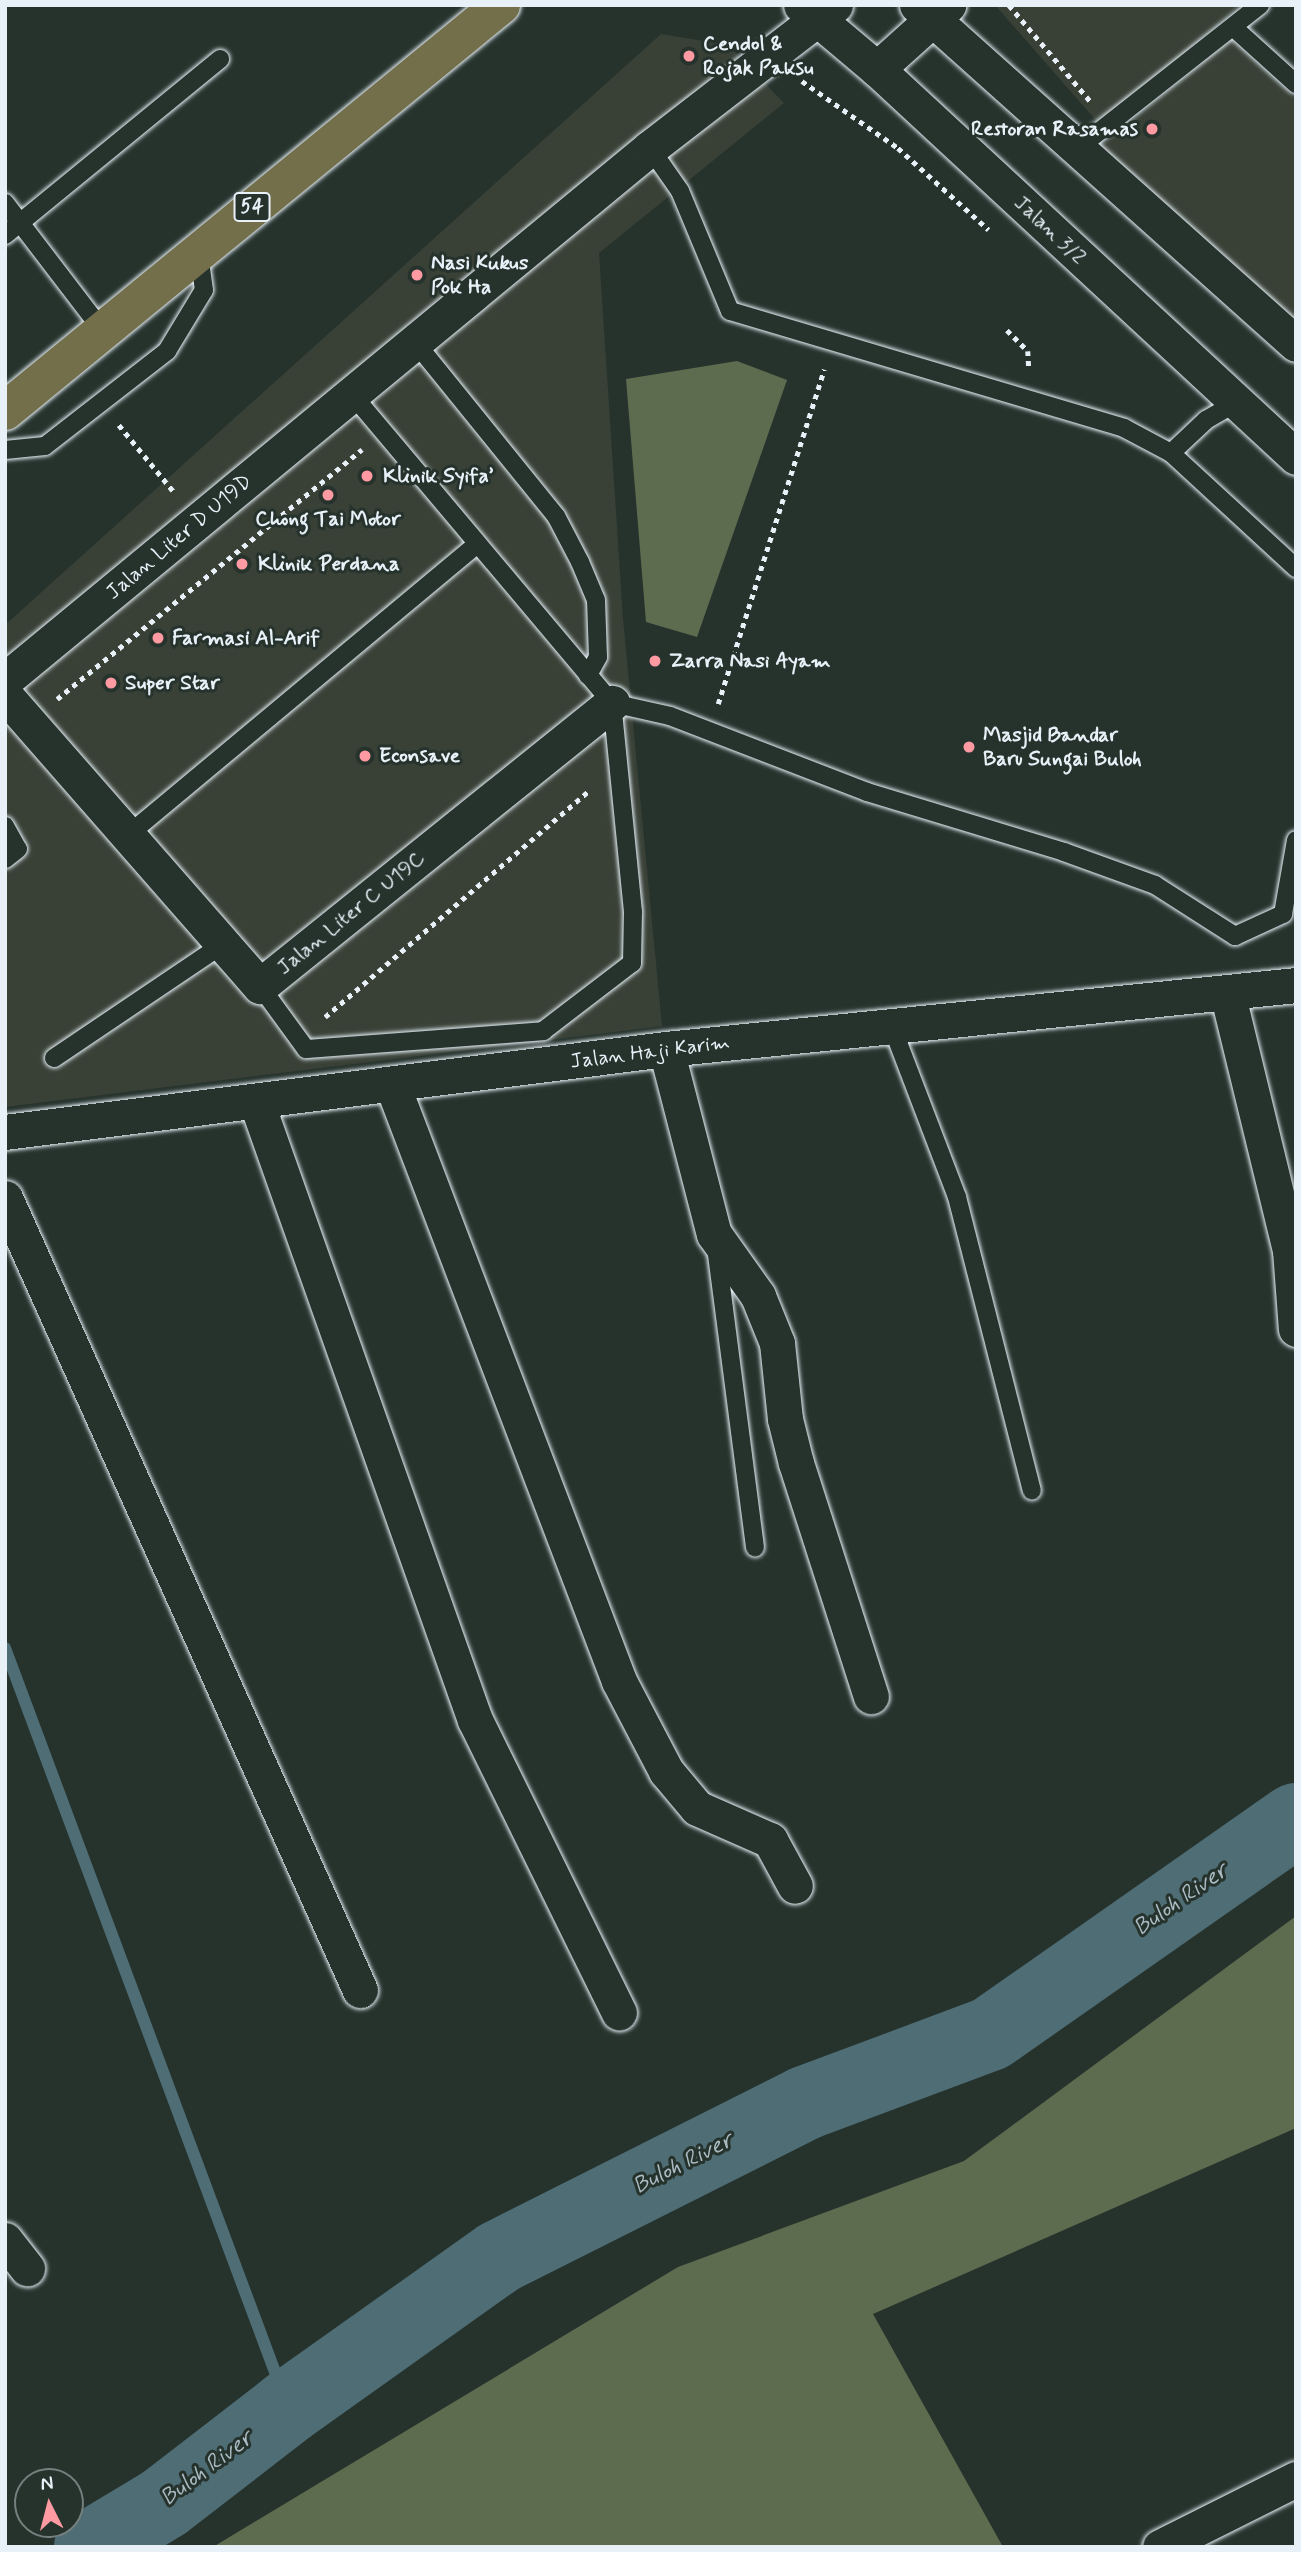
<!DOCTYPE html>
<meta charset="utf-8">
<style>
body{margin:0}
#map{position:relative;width:1301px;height:2552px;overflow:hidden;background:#26332d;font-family:Mynerve,sans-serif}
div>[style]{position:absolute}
.built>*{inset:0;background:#394137}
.green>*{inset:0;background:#5d6c4f}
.stream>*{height:12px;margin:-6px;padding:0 6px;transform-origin:6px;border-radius:6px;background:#4f6d75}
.river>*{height:74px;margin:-37px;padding:0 37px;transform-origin:37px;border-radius:37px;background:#4f6d75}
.path>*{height:4.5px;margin-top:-2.25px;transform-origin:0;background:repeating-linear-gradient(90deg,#e8f1f8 0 5px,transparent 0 10px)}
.roads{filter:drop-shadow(0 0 2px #e8f1f8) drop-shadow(0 0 2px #e8f1f8)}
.service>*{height:18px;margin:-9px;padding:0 9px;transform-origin:9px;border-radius:9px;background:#26332d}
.minor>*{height:35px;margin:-17.5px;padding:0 17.5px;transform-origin:17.5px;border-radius:17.5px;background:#26332d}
.trunk>*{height:38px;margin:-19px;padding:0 19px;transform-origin:19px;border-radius:19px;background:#726f4a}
.dots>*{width:19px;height:19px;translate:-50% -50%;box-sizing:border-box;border:4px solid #26332d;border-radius:50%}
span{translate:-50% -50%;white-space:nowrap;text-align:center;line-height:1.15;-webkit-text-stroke:6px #26332d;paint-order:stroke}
.shield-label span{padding:2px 5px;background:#26332d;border:2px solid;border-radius:5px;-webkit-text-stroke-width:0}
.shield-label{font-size:19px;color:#e8f1f8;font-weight:700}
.poi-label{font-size:21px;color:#e8f1f8;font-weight:700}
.left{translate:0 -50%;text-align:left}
.right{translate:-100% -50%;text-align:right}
.street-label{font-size:21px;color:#e8f1f8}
.water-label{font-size:23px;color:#abbcc4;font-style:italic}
.frame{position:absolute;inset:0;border:7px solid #e8f1f8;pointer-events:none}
.north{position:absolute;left:14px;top:2468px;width:70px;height:70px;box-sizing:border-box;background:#26332d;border:2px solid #747f7e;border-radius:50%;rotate:354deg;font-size:19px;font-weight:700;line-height:28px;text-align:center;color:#e8f1f8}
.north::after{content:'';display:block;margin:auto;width:24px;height:32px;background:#ff9aa2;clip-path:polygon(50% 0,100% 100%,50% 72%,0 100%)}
</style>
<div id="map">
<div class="built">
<div style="clip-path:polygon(995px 5px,1240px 5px,1100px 125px)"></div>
<div style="clip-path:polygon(661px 34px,728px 45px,784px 103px,599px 253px,623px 619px,662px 1026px,5px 1107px,5px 625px)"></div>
<div style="clip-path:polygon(1231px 40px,1296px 99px,1296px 321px,1101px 146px)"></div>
</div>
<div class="green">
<div style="clip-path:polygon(737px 361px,787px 380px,697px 637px,646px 622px,626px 379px)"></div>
<div style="clip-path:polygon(1296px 1916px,1296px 2128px,873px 2314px,1003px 2547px,213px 2547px,678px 2267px,964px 2161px)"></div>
</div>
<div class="stream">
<div style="left:5px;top:1648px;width:810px;rotate:69.55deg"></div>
</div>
<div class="river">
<div style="left:91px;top:2547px;width:85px;rotate:-31.1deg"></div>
<div style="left:164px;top:2503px;width:157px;rotate:-37.7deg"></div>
<div style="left:288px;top:2407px;width:259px;rotate:-35.4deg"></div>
<div style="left:499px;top:2257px;width:343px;rotate:-26.7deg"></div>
<div style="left:805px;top:2103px;width:197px;rotate:-20.5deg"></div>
<div style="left:990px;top:2034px;width:373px;rotate:-35deg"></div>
</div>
<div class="path">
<div style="left:1009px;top:5px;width:126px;rotate:49.8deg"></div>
<div style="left:802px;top:81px;width:117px;rotate:34.9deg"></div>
<div style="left:898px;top:148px;width:122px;rotate:42deg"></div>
<div style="left:1007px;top:330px;width:30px;rotate:45deg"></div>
<div style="left:1028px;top:351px;width:19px;rotate:87deg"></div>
<div style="left:119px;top:425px;width:87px;rotate:50.6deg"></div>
<div style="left:57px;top:699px;width:394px;rotate:-39.3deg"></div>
<div style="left:718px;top:704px;width:351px;rotate:-72.4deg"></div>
<div style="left:325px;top:1017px;width:348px;rotate:-40.6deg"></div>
</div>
<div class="roads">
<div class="service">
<div style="left:1233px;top:27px;width:85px;rotate:42.1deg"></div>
<div style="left:650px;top:148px;width:52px;rotate:55.1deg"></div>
<div style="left:680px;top:191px;width:130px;rotate:67.4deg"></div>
<div style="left:730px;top:311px;width:411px;rotate:16.5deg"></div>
<div style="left:1124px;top:428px;width:53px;rotate:28deg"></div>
<div style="left:1171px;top:453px;width:170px;rotate:42.6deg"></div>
<div style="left:1077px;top:149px;width:233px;rotate:-38.2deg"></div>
<div style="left:5px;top:203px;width:161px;rotate:52.6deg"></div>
<div style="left:5px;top:235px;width:278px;rotate:-39.3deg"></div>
<div style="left:415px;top:342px;width:224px;rotate:51deg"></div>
<div style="left:556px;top:516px;width:52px;rotate:62.4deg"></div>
<div style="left:580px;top:562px;width:41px;rotate:67.2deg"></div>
<div style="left:596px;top:600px;width:57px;rotate:88deg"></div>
<div style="left:598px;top:657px;width:21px;rotate:119deg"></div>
<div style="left:5px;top:450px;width:40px;rotate:-5.7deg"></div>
<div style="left:45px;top:446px;width:155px;rotate:-37.9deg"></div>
<div style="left:167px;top:351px;width:71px;rotate:-58.8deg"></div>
<div style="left:204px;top:290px;width:36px;rotate:-98deg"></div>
<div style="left:1171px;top:453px;width:48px;rotate:-43.3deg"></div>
<div style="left:1206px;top:420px;width:34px;rotate:-30deg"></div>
<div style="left:612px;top:703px;width:59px;rotate:12.6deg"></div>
<div style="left:670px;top:716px;width:211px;rotate:21.1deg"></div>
<div style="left:867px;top:792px;width:206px;rotate:16.9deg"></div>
<div style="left:1064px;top:852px;width:97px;rotate:19.9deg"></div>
<div style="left:1155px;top:885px;width:95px;rotate:32.5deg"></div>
<div style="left:1235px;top:936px;width:53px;rotate:-24.6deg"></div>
<div style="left:1283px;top:914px;width:75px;rotate:-80deg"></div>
<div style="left:5px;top:826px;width:26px;rotate:61deg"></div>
<div style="left:18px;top:849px;width:16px;rotate:142deg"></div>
<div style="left:128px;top:835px;width:453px;rotate:-39.8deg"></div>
<div style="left:260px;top:986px;width:78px;rotate:53.9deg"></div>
<div style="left:306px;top:1049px;width:238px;rotate:-4.3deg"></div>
<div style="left:543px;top:1031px;width:112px;rotate:-37.4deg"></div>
<div style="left:632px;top:963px;width:51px;rotate:-88.9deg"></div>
<div style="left:633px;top:912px;width:210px;rotate:-95.7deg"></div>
<div style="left:612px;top:703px;width:405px;rotate:-130.1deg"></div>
<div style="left:891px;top:1024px;width:185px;rotate:69.1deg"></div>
<div style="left:957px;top:1197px;width:303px;rotate:75.7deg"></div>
<div style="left:54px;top:1058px;width:204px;rotate:-34deg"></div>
<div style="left:716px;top:1247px;width:303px;rotate:82.6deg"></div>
</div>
<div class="minor">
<div style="left:801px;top:5px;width:99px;rotate:40.1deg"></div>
<div style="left:877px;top:69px;width:571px;rotate:42.8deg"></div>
<div style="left:917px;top:5px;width:508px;rotate:41.81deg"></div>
<div style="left:877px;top:69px;width:96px;rotate:-42deg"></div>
<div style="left:5px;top:680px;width:836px;rotate:-39.52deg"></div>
<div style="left:650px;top:148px;width:234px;rotate:-37.7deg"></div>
<div style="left:5px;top:695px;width:387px;rotate:48.8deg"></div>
<div style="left:260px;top:986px;width:452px;rotate:-38.8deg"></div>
<div style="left:1227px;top:992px;width:266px;rotate:76.3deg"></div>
<div style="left:1290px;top:1250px;width:79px;rotate:85.7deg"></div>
<div style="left:666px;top:1049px;width:191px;rotate:75.5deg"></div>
<div style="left:714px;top:1234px;width:76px;rotate:54.6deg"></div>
<div style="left:758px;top:1296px;width:51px;rotate:68deg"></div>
<div style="left:777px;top:1343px;width:76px;rotate:84deg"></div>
<div style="left:785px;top:1419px;width:45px;rotate:76deg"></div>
<div style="left:796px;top:1463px;width:245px;rotate:72.2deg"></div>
<div style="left:392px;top:1084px;width:639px;rotate:69.18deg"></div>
<div style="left:619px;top:1681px;width:102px;rotate:62.4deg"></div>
<div style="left:666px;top:1771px;width:48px;rotate:50deg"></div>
<div style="left:697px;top:1808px;width:80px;rotate:23.7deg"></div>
<div style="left:770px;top:1840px;width:52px;rotate:61.5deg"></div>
<div style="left:256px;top:1101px;width:657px;rotate:70.52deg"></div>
<div style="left:475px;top:1720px;width:326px;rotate:63.8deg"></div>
<div style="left:5px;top:1132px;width:666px;rotate:-7.16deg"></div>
<div style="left:666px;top:1049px;width:633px;rotate:-5.8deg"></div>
<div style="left:5px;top:1198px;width:868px;rotate:65.86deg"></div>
<div style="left:5px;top:2240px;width:36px;rotate:52deg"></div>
<div style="left:1160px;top:2547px;width:152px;rotate:-26.6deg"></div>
</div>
<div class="trunk">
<div style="left:5px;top:411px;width:641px;rotate:-39.3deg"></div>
</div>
</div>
<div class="dots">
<div style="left:689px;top:56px;background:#ff9aa2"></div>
<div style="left:1152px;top:129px;background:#ff9aa2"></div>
<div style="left:417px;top:275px;background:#ff9aa2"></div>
<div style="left:367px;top:476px;background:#ff9aa2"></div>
<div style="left:328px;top:495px;background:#ff9aa2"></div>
<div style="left:242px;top:564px;background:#ff9aa2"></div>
<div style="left:158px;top:638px;background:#ff9aa2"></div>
<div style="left:655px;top:661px;background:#ff9aa2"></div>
<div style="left:111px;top:683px;background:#ff9aa2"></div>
<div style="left:969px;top:747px;background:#ff9aa2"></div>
<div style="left:365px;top:756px;background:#ff9aa2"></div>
</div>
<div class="shield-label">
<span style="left:252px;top:207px">54</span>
</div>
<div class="poi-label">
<span class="left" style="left:703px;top:56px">Cendol &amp;<br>Rojak Paksu</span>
<span class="right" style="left:1138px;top:129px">Restoran Rasamas</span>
<span class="left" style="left:431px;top:275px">Nasi Kukus<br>Pok Ha</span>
<span class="left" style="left:383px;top:476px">Klinik Syifa’</span>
<span style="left:328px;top:519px">Chong Tai Motor</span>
<span class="left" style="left:258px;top:564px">Klinik Perdana</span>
<span class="left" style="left:172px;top:638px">Farmasi Al-Arif</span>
<span class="left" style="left:669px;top:661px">Zarra Nasi Ayam</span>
<span class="left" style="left:125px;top:683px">Super Star</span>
<span class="left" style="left:983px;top:747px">Masjid Bandar<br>Baru Sungai Buloh</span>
<span class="left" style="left:379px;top:756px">Econsave</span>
</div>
<div class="street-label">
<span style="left:1050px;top:230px;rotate:43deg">Jalan 3/2</span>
<span style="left:179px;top:537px;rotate:-40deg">Jalan Liter D U19D</span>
<span style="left:351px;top:913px;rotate:-39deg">Jalan Liter C U19C</span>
<span style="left:650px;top:1052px;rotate:-7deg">Jalan Haji Karim</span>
</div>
<div class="water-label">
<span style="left:1181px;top:1900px;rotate:-35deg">Buloh River</span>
<span style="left:683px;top:2164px;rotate:-27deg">Buloh River</span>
<span style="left:207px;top:2469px;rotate:-37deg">Buloh River</span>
</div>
<div class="frame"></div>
<div class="north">N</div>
</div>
